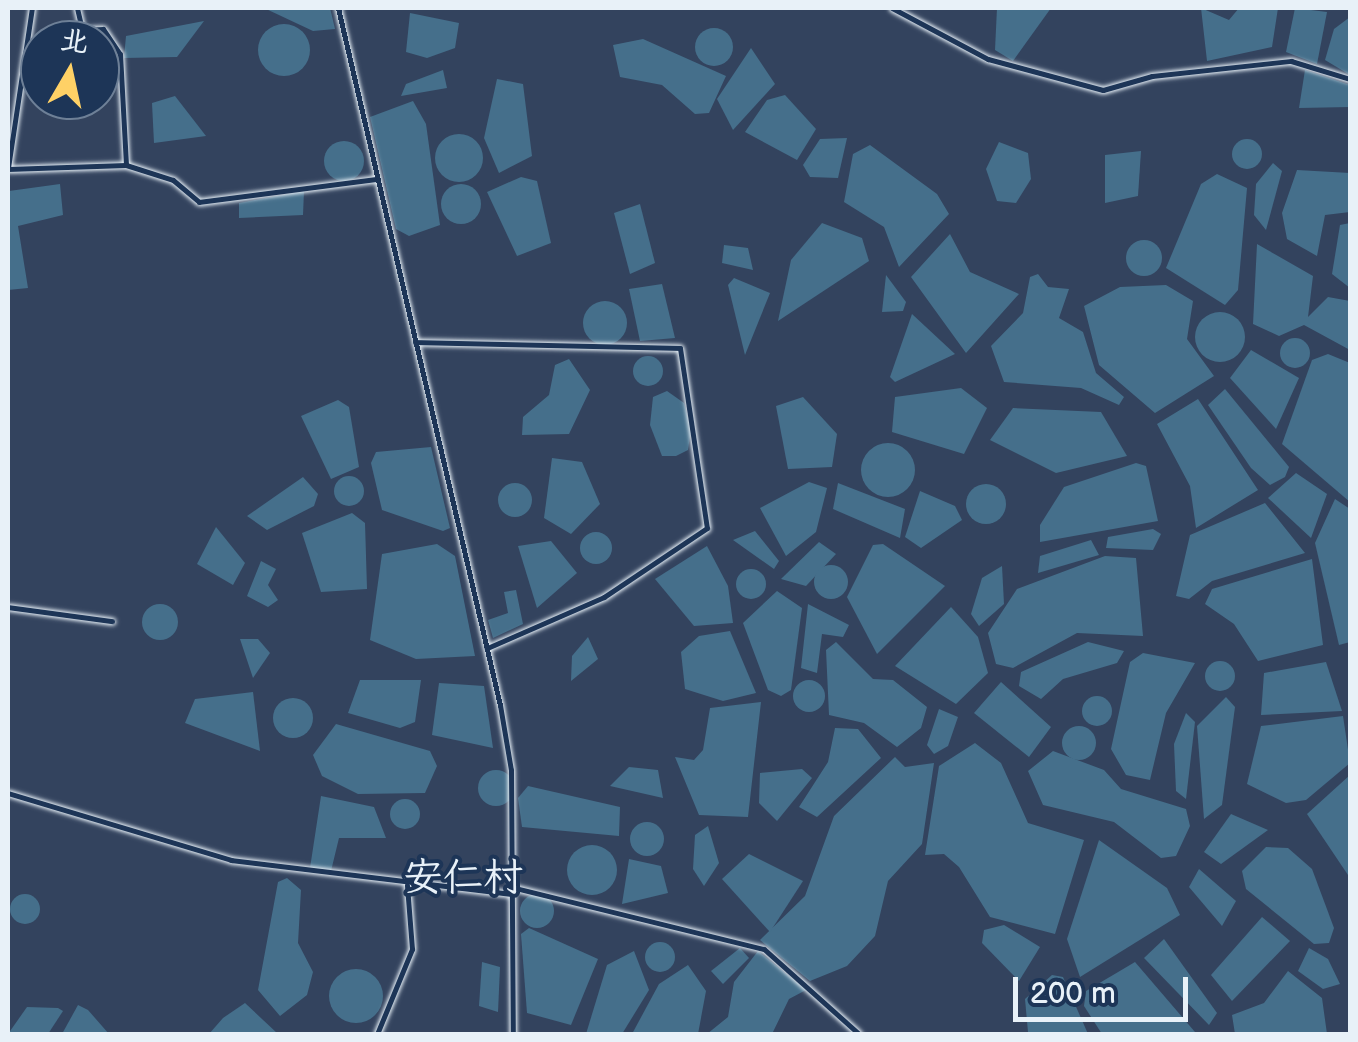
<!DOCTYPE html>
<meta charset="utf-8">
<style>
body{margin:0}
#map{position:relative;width:1358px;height:1042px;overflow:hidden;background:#33435e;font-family:"Balsamiq Sans","LXGW WenKai TC",sans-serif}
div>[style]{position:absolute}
.water>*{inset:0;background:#456f8b}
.round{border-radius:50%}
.roads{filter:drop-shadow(0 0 2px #e8f1f8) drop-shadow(0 0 2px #e8f1f8)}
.street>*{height:5px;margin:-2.5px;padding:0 2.5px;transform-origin:2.5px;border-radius:2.5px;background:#1d3557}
span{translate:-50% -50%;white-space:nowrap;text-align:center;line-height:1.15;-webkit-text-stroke:8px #1d3557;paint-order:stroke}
.quarter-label{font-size:40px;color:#e8f1f8}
.frame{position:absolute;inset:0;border:10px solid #e8f1f8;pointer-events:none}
.north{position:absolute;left:20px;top:20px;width:100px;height:100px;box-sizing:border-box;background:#1d3557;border:2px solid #6e8097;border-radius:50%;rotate:9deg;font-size:28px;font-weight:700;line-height:40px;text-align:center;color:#e8f1f8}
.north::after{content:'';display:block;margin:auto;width:35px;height:45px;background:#ffd166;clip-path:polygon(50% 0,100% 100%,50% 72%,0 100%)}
.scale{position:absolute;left:1013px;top:977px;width:175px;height:45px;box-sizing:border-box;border:5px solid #e8f1f8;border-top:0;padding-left:12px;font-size:30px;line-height:35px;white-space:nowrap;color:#e8f1f8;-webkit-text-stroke:8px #1d3557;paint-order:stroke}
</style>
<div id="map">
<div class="water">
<div style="clip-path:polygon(264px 8px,330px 8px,335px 29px,313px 31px)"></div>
<div style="clip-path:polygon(997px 8px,1051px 8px,1013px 61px,995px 50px)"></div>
<div style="clip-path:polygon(1201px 8px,1229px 20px,1239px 8px,1278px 8px,1272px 47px,1207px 61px)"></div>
<div style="clip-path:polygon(1295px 8px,1327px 12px,1317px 64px,1286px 52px)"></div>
<div style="clip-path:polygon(410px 13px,459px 23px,455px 48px,427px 58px,406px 52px)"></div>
<div style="clip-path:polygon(1350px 17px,1350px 75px,1325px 60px,1334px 29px)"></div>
<div style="clip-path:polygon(204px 21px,177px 57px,124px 58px,126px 36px)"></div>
<div class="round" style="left:258px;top:24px;width:52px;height:52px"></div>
<div class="round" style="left:695px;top:28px;width:38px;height:38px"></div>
<div style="clip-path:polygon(643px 39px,726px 76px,709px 113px,695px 114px,662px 85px,620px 77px,613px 45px)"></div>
<div style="clip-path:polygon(751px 48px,775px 84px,733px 130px,717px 99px)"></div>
<div style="clip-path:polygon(443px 70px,447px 88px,401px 96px,406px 84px)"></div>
<div style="clip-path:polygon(1305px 70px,1350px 85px,1350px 107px,1299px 108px)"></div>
<div style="clip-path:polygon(497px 79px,523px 84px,532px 156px,499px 173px,484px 138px)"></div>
<div style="clip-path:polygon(785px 95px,816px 129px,797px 160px,745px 132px,767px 100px)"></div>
<div style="clip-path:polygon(175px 96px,206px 136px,154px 143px,152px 103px)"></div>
<div style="clip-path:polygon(413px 101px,426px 124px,440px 225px,409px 236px,396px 229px,370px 117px)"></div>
<div class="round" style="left:435px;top:134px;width:48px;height:48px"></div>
<div style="clip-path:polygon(847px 138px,838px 178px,810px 177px,803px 165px,820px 139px)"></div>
<div class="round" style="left:1232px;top:139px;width:30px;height:30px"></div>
<div class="round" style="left:324px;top:141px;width:40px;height:40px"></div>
<div style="clip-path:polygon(999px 142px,1028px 153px,1031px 179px,1016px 203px,997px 201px,986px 169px)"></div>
<div style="clip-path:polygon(870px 145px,937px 194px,949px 214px,899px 267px,884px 227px,844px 202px,853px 154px)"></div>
<div style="clip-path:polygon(1141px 151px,1138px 196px,1105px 203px,1105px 155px)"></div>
<div style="clip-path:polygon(1273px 163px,1282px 171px,1266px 230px,1254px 215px,1256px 184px)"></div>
<div style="clip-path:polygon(1297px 170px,1350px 173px,1350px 212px,1325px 215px,1317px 256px,1287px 239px,1282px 213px)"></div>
<div style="clip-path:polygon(1217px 174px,1247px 188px,1238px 290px,1225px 305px,1166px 268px,1201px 184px)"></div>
<div style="clip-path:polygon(521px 177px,537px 181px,551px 243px,517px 256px,487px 192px)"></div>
<div style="clip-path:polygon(60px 184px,63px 215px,18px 226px,28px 288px,8px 290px,9px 191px)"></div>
<div class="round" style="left:441px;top:184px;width:40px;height:40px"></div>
<div style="clip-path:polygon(304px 191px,303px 215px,239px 218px,239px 203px)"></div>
<div style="clip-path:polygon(640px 204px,655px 263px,630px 274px,614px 213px)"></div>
<div style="clip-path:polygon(822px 223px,862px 238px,869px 261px,778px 321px,791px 260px)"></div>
<div style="clip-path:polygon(1350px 223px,1350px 288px,1332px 274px,1340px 225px)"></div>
<div style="clip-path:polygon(950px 234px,970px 272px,1019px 294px,966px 353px,911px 277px)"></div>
<div class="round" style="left:1126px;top:240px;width:36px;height:36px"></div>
<div style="clip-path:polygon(1257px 244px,1313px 276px,1308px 317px,1328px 297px,1350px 301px,1350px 350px,1304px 325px,1279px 336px,1253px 324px)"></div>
<div style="clip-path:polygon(724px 245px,748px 248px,753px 270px,722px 263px)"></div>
<div style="clip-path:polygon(1038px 274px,1048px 287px,1069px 289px,1059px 318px,1083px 332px,1096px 373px,1124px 397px,1119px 405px,1081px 388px,1004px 382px,991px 346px,1023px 313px,1030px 277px)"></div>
<div style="clip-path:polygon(886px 275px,906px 302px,903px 311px,882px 312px)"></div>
<div style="clip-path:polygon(734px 278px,770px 293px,745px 355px,728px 285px)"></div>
<div style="clip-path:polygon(662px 284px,675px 338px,640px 341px,629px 289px)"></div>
<div style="clip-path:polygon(1166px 285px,1193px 301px,1187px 339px,1214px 376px,1155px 413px,1099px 365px,1084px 306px,1120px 287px)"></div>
<div class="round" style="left:583px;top:301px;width:44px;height:44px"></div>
<div class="round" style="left:1195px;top:312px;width:50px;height:50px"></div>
<div style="clip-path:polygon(912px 314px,955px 354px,895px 382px,890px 377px)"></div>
<div class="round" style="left:1280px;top:338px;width:30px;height:30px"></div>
<div style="clip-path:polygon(1251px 350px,1299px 378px,1276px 429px,1230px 378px)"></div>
<div style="clip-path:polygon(1328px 354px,1350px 363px,1350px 502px,1282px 444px,1312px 360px)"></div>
<div class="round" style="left:633px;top:356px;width:30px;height:30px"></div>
<div style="clip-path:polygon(569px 359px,590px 390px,569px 434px,522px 435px,523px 417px,549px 395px,555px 365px)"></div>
<div style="clip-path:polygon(961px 388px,987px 408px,964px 454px,892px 432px,895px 397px)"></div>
<div style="clip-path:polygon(1225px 389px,1289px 467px,1285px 477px,1270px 485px,1251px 468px,1208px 405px)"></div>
<div style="clip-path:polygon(667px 391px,684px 403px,691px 430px,688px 450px,676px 456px,662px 456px,650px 425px,653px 397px)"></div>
<div style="clip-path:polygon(803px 397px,837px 434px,832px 467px,788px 469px,776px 406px)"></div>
<div style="clip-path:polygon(1198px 399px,1258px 490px,1196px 528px,1190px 486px,1157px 424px)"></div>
<div style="clip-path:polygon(338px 400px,349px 407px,359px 467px,331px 479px,301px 416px)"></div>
<div style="clip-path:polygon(1013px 408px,1101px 412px,1127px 456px,1056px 473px,990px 440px)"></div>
<div class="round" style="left:861px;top:443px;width:54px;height:54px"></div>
<div style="clip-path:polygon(431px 447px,450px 528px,443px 531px,382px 510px,371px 463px,376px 452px)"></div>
<div style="clip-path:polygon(552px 458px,582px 462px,600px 504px,571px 534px,544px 518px)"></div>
<div style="clip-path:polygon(1136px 463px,1146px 466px,1158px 521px,1040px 542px,1040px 525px,1064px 487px)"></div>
<div style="clip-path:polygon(1296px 473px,1327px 494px,1311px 538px,1268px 498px)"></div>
<div class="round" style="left:334px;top:476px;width:30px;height:30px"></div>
<div style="clip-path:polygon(303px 477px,318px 494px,314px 506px,267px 530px,247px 516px)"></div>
<div style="clip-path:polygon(809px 482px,827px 488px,816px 532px,786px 556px,760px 508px)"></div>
<div class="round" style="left:498px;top:483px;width:34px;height:34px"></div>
<div style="clip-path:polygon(838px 483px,905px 509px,900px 538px,833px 509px)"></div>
<div class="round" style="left:966px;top:484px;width:40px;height:40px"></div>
<div style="clip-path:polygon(920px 491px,955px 506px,962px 520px,921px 548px,905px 537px)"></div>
<div style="clip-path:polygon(1335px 499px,1350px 509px,1350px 642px,1339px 645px,1315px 543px)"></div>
<div style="clip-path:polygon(1265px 503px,1305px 553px,1212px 581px,1189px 599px,1176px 596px,1190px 535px)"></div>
<div style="clip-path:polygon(352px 513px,365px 523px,367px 589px,321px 592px,302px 533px)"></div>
<div style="clip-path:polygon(216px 527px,245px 563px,233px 585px,197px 564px)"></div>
<div style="clip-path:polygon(1153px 529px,1161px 534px,1153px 550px,1106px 548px,1108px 537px)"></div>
<div style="clip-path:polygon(755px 531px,779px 561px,774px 569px,733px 540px)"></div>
<div class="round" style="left:580px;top:532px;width:32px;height:32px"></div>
<div style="clip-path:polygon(1091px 540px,1099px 555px,1038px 573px,1040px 556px)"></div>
<div style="clip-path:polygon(551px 541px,577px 573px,537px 608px,518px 546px)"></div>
<div style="clip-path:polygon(819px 542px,836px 554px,806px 586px,781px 579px)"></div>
<div style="clip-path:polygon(437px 544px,455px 556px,475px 656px,416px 659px,370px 640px,382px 554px)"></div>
<div style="clip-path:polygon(883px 544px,945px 586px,877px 654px,847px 597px,873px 545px)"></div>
<div style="clip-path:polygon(707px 546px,728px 586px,733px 623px,694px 626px,655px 579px)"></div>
<div style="clip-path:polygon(1105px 556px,1136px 558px,1143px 636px,1077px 633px,1013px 668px,996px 664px,988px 633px,1017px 589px)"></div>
<div style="clip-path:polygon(1312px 559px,1323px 645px,1258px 661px,1234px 624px,1205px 604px,1212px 589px)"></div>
<div style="clip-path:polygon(261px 561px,276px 569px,268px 585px,278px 600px,268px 607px,247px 596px)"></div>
<div class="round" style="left:814px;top:565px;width:34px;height:34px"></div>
<div style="clip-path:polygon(1002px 566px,1004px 604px,979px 626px,971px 614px,982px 578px)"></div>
<div class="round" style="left:736px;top:569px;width:30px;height:30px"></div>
<div style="clip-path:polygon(516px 590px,523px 624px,493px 638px,488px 620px,508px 613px,504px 592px)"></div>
<div style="clip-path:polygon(777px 591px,802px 608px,791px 690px,781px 696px,768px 690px,743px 623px)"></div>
<div style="clip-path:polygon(808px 604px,849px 625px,843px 637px,822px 634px,817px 673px,801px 668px)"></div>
<div class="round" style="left:142px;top:604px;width:36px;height:36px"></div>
<div style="clip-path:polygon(951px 607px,978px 637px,988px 673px,956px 704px,895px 666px)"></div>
<div style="clip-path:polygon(730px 631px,756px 693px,723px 701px,685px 689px,681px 652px,699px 636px)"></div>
<div style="clip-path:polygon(588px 637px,598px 659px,571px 681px,572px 656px)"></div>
<div style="clip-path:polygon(240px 639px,258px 639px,270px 653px,253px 678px)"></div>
<div style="clip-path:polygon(836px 642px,873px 679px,893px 680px,927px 707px,921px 728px,897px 747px,864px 723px,829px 715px,826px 650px)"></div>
<div style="clip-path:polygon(1088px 642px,1124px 651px,1117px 663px,1063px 679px,1041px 699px,1019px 686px,1021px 672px)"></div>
<div style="clip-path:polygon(1143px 653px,1195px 663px,1166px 713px,1150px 780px,1126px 775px,1111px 749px,1130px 662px)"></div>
<div class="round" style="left:1205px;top:661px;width:30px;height:30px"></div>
<div style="clip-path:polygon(1326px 662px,1342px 711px,1261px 715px,1264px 673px)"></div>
<div class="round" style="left:793px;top:680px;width:32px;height:32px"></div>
<div style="clip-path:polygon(360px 680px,421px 680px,415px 722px,400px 728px,348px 713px)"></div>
<div style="clip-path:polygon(1001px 682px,1051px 727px,1029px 757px,974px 713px)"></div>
<div style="clip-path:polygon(439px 683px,484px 686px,493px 748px,432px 735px)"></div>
<div style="clip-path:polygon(253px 692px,260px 751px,185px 723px,195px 699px)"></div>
<div class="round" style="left:1082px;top:696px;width:30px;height:30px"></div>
<div style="clip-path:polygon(1226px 697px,1235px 707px,1222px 805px,1204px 819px,1197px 726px)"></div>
<div class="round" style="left:273px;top:698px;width:40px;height:40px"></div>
<div style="clip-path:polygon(761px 702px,748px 817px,699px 815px,675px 757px,694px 760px,703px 750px,710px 708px)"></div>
<div style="clip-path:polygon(939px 709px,958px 717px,948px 746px,934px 754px,927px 745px)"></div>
<div style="clip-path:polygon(1186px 713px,1195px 722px,1186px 799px,1176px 791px,1174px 744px)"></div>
<div style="clip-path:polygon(1343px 716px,1350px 763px,1306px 800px,1286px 803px,1247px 784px,1261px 726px)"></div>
<div style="clip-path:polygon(336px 724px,430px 751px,437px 766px,425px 793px,358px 794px,322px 776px,313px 755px)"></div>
<div class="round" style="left:1062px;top:726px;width:34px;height:34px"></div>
<div style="clip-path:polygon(835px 728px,858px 729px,881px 758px,817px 817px,799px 807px,828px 762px)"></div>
<div style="clip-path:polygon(975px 743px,1001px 763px,1028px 823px,1084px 840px,1055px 934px,990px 917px,959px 867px,944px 854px,925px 855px,939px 766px)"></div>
<div style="clip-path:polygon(1053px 751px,1104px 770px,1121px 789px,1186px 809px,1190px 826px,1176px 856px,1161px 858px,1114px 822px,1043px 805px,1028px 771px)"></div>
<div style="clip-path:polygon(895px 757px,905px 767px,934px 763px,922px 844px,888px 881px,875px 936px,847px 966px,810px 981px,760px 940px,805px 896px,834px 816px)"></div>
<div style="clip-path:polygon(629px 767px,658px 770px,663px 798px,610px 786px)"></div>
<div style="clip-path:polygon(802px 769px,812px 778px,777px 821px,759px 803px,760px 773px)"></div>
<div class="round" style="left:478px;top:770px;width:36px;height:36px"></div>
<div style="clip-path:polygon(1350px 775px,1350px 878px,1307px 814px)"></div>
<div style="clip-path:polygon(528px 786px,620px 807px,619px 836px,522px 827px,518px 798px)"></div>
<div style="clip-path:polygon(321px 796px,374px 807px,386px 838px,339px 838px,331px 871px,310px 868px)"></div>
<div class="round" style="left:390px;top:799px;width:30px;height:30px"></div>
<div style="clip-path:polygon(1231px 814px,1268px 830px,1221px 864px,1204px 852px)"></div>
<div class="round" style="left:630px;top:822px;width:34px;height:34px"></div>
<div style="clip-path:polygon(708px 826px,719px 863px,704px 886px,693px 869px,695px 835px)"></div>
<div style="clip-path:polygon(1099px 840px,1167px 888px,1180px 915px,1080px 977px,1067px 939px)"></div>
<div class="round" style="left:567px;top:845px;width:50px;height:50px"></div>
<div style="clip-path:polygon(1266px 847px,1288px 848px,1312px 869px,1334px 928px,1329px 943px,1314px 944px,1246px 889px,1242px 871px)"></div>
<div style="clip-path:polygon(749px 854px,803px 881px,770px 932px,722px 879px)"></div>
<div style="clip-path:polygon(629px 859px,661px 866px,668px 893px,622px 904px)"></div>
<div style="clip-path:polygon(1199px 869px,1236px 901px,1222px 926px,1189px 887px)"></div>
<div style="clip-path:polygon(287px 878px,301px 890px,298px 943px,313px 972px,307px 995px,280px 1016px,258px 990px,278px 882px)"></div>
<div class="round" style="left:520px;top:894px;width:34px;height:34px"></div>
<div class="round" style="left:10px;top:894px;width:30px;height:30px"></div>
<div style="clip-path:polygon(1262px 917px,1290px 941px,1232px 1001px,1211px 975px)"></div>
<div style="clip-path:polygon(1004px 925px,1040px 947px,1019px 981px,982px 943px,984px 930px)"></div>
<div style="clip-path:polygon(529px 928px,598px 959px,571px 1025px,527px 1013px,521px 934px)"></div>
<div style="clip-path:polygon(1164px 939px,1217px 1013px,1209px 1025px,1144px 958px)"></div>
<div class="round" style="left:645px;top:942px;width:30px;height:30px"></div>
<div style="clip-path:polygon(740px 948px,749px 958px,723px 984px,711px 971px)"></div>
<div style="clip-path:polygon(1309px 948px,1328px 959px,1340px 984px,1323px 989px,1298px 971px)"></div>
<div style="clip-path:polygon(634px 951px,649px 990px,622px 1034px,586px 1034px,607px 965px)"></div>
<div style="clip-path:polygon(758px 951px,806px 990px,789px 999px,772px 1034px,707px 1034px,728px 1017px,734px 982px)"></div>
<div style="clip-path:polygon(482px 962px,500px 967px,498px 1012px,479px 1006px)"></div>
<div style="clip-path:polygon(1135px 962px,1195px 1032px,1195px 1034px,1102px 1034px,1084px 1006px,1086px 991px)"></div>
<div style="clip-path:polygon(688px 965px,706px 991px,698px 1034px,632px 1034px,659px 984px)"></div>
<div class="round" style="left:329px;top:969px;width:54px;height:54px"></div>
<div style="clip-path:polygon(1288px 971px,1322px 998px,1327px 1034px,1235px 1034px,1232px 1015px,1264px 1003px)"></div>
<div style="clip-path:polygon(1052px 975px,1063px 977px,1088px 1034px,1028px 1032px,1025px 999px)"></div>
<div style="clip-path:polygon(245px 1003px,278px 1034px,209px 1034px,223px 1018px)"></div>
<div style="clip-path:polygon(78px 1005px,88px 1010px,109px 1034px,62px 1034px)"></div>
<div style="clip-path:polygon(27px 1007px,58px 1008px,63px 1011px,48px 1034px,8px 1034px)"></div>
</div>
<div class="roads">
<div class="street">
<div style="left:77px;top:8px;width:23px;rotate:77deg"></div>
<div style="left:82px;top:30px;width:21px;rotate:-3deg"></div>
<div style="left:103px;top:29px;width:30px;rotate:56deg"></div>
<div style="left:120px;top:54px;width:111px;rotate:86.9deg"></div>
<div style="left:338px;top:8px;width:716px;rotate:76.92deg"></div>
<div style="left:500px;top:705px;width:66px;rotate:80.4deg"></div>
<div style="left:511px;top:770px;width:264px;rotate:89.6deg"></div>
<div style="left:892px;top:8px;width:109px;rotate:28deg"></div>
<div style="left:988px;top:59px;width:119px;rotate:15.1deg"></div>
<div style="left:1103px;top:90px;width:51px;rotate:-15.9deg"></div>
<div style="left:1152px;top:76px;width:140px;rotate:-6.2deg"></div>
<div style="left:1291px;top:61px;width:62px;rotate:17deg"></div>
<div style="left:8px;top:168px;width:162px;rotate:-81.5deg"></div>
<div style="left:8px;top:169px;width:118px;rotate:-1.9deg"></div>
<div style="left:126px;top:165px;width:49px;rotate:17.7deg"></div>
<div style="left:173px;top:180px;width:34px;rotate:40deg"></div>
<div style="left:199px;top:202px;width:178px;rotate:-7.4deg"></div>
<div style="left:415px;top:342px;width:265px;rotate:1.3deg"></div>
<div style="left:680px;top:348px;width:182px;rotate:81.5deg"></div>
<div style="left:707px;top:528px;width:124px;rotate:146.2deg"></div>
<div style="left:604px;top:597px;width:128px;rotate:156.4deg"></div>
<div style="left:8px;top:607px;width:105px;rotate:7.7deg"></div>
<div style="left:8px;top:793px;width:233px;rotate:16.7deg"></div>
<div style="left:231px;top:860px;width:282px;rotate:6.9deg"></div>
<div style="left:511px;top:887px;width:260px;rotate:13.8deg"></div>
<div style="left:764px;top:949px;width:127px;rotate:41.8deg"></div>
<div style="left:377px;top:1034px;width:92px;rotate:-67.6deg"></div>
<div style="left:412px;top:949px;width:64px;rotate:-94.5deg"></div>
</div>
</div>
<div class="quarter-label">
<span style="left:463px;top:878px">安仁村</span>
</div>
<div class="frame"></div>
<div class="north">北</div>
<div class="scale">200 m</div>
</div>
